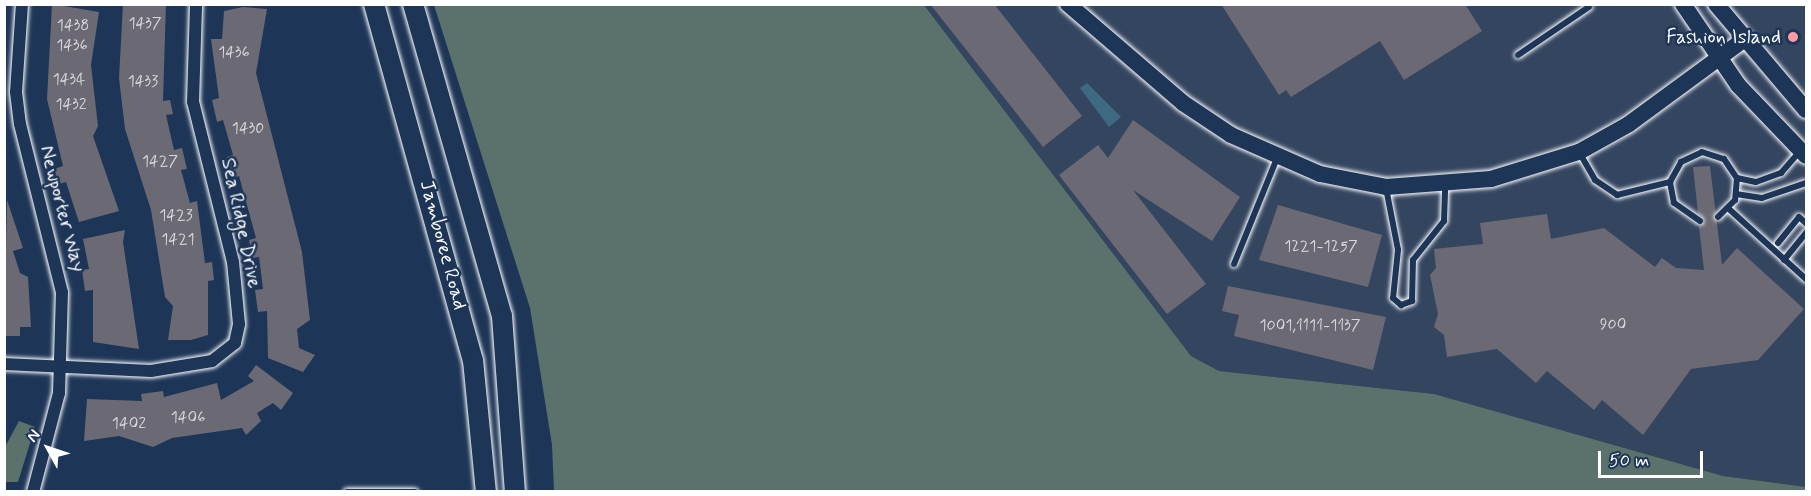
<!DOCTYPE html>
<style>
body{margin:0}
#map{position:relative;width:1811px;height:496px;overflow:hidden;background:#1d3557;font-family:Mynerve,sans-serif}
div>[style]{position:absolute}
.built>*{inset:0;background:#344560}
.green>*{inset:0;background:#5b716c}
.water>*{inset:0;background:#3d6983}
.building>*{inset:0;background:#6b6a74}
.roads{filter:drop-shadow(0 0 2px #fff) drop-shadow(0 0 2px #fff)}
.lane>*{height:6px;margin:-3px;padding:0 3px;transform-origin:3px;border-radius:3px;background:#1d3557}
.street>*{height:12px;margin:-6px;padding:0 6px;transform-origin:6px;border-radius:6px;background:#1d3557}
.secondary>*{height:16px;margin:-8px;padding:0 8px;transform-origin:8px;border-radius:8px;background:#1d3557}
.primary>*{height:20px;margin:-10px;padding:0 10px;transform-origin:10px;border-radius:10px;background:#1d3557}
.dots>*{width:16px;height:16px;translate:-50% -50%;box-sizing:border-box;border:3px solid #1d3557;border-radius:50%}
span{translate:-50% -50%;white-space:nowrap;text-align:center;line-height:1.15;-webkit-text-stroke:5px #1d3557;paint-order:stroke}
.number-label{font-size:16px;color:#dadadc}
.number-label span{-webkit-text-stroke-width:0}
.poi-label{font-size:20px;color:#fff}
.right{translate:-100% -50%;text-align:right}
.street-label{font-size:20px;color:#fff}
.frame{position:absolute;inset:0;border:6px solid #fff;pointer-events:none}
.north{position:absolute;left:18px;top:418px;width:60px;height:60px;-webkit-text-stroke:4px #1d3557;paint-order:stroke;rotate:310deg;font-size:16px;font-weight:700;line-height:24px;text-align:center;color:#fff}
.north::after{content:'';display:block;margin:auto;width:21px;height:27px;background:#fff;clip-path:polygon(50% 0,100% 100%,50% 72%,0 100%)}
.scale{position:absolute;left:1598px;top:451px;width:105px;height:27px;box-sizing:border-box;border:3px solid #fff;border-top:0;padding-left:8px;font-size:18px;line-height:21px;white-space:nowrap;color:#fff;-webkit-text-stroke:4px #1d3557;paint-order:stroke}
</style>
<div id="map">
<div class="built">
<div style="clip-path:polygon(924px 5px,1806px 5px,1806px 487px,1723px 476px,1434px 394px,1219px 371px,1191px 356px)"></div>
</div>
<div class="green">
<div style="clip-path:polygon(434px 5px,924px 5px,1191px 356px,1219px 371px,1434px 394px,1723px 476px,1806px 487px,1806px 491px,554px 491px,552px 445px,530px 308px)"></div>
<div style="clip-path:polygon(19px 421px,35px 427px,18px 482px,5px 482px,5px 447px)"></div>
</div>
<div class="water">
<div style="clip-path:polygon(1087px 83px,1121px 117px,1109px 127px,1080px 88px)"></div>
</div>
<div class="building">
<div style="clip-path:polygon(52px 4px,99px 12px,91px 65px,98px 126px,93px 136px,119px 211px,79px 222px,66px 182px,59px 184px,54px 169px,63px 166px,47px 99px)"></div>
<div style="clip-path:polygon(123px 4px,166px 4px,163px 101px,170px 100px,173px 114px,166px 115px,174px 150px,182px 148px,187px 169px,181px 170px,190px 203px,197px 201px,205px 263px,212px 262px,214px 280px,208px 281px,208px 335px,191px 340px,168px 340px,173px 306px,165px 297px,151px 210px,125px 129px,119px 78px)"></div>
<div style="clip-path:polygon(930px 4px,994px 4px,1082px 116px,1043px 147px)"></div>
<div style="clip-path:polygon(1221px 4px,1465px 4px,1482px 31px,1404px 80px,1380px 41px,1291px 97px,1286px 90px,1279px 95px)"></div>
<div style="clip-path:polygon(243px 7px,267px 9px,256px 73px,302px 252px,310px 320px,297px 329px,299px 348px,315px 355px,303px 372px,268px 358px,267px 311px,258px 312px,255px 290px,263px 289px,259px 257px,252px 258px,249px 240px,256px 238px,239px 176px,233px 178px,227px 157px,233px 155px,223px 120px,217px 122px,212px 100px,219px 98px,211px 39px,222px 39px,224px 11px)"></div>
<div style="clip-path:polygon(1133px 120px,1240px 197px,1212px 241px,1133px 190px,1206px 284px,1167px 314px,1059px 175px,1098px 145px,1108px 158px)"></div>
<div style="clip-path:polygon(1710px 166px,1722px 265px,1737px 248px,1804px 309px,1758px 360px,1691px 369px,1643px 435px,1602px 400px,1594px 410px,1547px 371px,1536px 383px,1497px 349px,1447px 357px,1444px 335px,1434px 327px,1438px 314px,1430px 275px,1436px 268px,1434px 249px,1483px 244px,1480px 223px,1547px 214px,1551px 239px,1604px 228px,1655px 267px,1662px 258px,1676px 268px,1704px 270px,1699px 226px,1705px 221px,1698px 213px,1693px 167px)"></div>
<div style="clip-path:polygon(7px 200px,23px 248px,13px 251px,20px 273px,28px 277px,31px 327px,20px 327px,20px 336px,4px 336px)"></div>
<div style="clip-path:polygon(1278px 205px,1382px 235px,1368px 287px,1259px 260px)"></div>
<div style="clip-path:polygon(125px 230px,123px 242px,139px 349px,93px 342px,93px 290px,85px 291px,82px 270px,89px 269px,83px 239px)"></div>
<div style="clip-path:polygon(1228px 286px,1386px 317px,1373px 370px,1234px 336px,1239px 315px,1222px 311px)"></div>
<div style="clip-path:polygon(256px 365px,293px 393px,281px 410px,273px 403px,257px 413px,261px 421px,246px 435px,242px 428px,172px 438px,153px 447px,119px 436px,84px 441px,87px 399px,142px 401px,141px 394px,163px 391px,164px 397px,217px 383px,221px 400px,254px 381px,248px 376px)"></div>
</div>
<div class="roads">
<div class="lane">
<div style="left:1518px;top:55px;width:86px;rotate:-34.1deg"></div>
<div style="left:1579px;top:152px;width:32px;rotate:60deg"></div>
<div style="left:1595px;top:180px;width:27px;rotate:34deg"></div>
<div style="left:1617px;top:195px;width:55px;rotate:-13.8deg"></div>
<div style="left:1737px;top:178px;width:19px;rotate:12deg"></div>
<div style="left:1756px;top:182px;width:27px;rotate:-20deg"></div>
<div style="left:1781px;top:173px;width:29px;rotate:-49deg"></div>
<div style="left:1386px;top:188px;width:63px;rotate:79deg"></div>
<div style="left:1398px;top:250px;width:48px;rotate:95.9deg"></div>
<div style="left:1393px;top:298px;width:11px;rotate:41deg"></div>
<div style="left:1401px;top:305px;width:12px;rotate:-20deg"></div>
<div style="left:1412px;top:301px;width:41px;rotate:-88.6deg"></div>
<div style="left:1413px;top:260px;width:50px;rotate:-51.5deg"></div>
<div style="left:1444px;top:221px;width:35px;rotate:-88deg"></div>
<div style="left:1736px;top:194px;width:26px;rotate:9deg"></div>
<div style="left:1762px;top:198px;width:46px;rotate:-18.8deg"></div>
<div style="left:1729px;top:209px;width:104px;rotate:42.3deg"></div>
<div style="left:1700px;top:221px;width:32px;rotate:-145deg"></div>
<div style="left:1674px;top:203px;width:21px;rotate:-101deg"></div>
<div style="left:1670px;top:182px;width:23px;rotate:-61deg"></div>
<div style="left:1681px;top:162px;width:23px;rotate:-25deg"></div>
<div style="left:1702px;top:152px;width:23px;rotate:18deg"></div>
<div style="left:1724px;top:159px;width:23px;rotate:56deg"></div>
<div style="left:1737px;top:178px;width:22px;rotate:95deg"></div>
<div style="left:1735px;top:200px;width:24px;rotate:135deg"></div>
<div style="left:1778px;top:243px;width:33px;rotate:-51deg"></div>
<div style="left:1799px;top:217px;width:9px;rotate:41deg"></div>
<div style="left:1784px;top:260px;width:35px;rotate:-51deg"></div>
<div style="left:1234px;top:264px;width:114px;rotate:-67.9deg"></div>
<div style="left:347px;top:492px;width:68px"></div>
</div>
<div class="street">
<div style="left:22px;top:4px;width:88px;rotate:93.9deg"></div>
<div style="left:16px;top:92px;width:32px;rotate:83deg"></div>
<div style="left:20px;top:124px;width:173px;rotate:76deg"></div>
<div style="left:62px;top:292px;width:101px;rotate:91.7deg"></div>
<div style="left:59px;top:393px;width:102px;rotate:104.7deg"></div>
<div style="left:4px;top:364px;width:147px;rotate:2.7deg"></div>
<div style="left:151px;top:371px;width:62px;rotate:-9.3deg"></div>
<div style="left:212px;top:361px;width:29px;rotate:-38deg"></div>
<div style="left:235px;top:343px;width:19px;rotate:-78deg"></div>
<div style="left:239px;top:324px;width:62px;rotate:-95.5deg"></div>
<div style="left:233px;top:262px;width:165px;rotate:-104deg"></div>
<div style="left:193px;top:102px;width:98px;rotate:-88.2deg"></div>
</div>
<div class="secondary">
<div style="left:1068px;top:4px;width:152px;rotate:40.7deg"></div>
<div style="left:1183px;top:103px;width:58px;rotate:33.7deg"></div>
<div style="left:1231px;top:135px;width:97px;rotate:23.7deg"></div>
<div style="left:1320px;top:174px;width:67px;rotate:11.1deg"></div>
<div style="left:1386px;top:187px;width:105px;rotate:-4.4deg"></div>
<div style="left:1491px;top:179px;width:92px;rotate:-17.1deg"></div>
<div style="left:1579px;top:152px;width:57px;rotate:-29.2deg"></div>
<div style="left:1629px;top:124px;width:140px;rotate:-36.3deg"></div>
<div style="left:1683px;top:4px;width:98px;rotate:55.8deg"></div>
<div style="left:1738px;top:85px;width:98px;rotate:46.2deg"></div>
<div style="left:1716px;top:4px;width:139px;rotate:49.7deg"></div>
</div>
<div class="primary">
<div style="left:374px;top:4px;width:370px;rotate:74.5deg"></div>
<div style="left:473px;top:360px;width:133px;rotate:84.4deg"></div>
<div style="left:413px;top:4px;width:324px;rotate:74.1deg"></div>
<div style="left:502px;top:316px;width:176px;rotate:85.8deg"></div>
</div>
</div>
<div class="dots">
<div style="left:1793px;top:37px;background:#ff9aa2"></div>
</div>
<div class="number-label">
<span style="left:145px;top:24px">1437</span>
<span style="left:73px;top:26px">1438</span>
<span style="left:72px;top:46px">1436</span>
<span style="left:234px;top:53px">1436</span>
<span style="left:69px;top:80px">1434</span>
<span style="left:143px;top:82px">1433</span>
<span style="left:71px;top:105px">1432</span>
<span style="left:248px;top:129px">1430</span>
<span style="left:160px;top:162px">1427</span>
<span style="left:176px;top:216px">1423</span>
<span style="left:178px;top:240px">1421</span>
<span style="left:1321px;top:247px">1221-1257</span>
<span style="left:1613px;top:325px">900</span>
<span style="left:1310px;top:326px">1001,1111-1137</span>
<span style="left:188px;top:418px">1406</span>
<span style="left:129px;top:424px">1402</span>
</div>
<div class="poi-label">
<span class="right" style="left:1781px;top:37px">Fashion Island</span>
</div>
<div class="street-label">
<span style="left:62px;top:209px;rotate:75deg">Newporter Way</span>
<span style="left:241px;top:223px;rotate:78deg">Sea Ridge Drive</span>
<span style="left:443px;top:245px;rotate:75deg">Jamboree Road</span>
</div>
<div class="frame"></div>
<div class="north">N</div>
<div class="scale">50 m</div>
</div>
